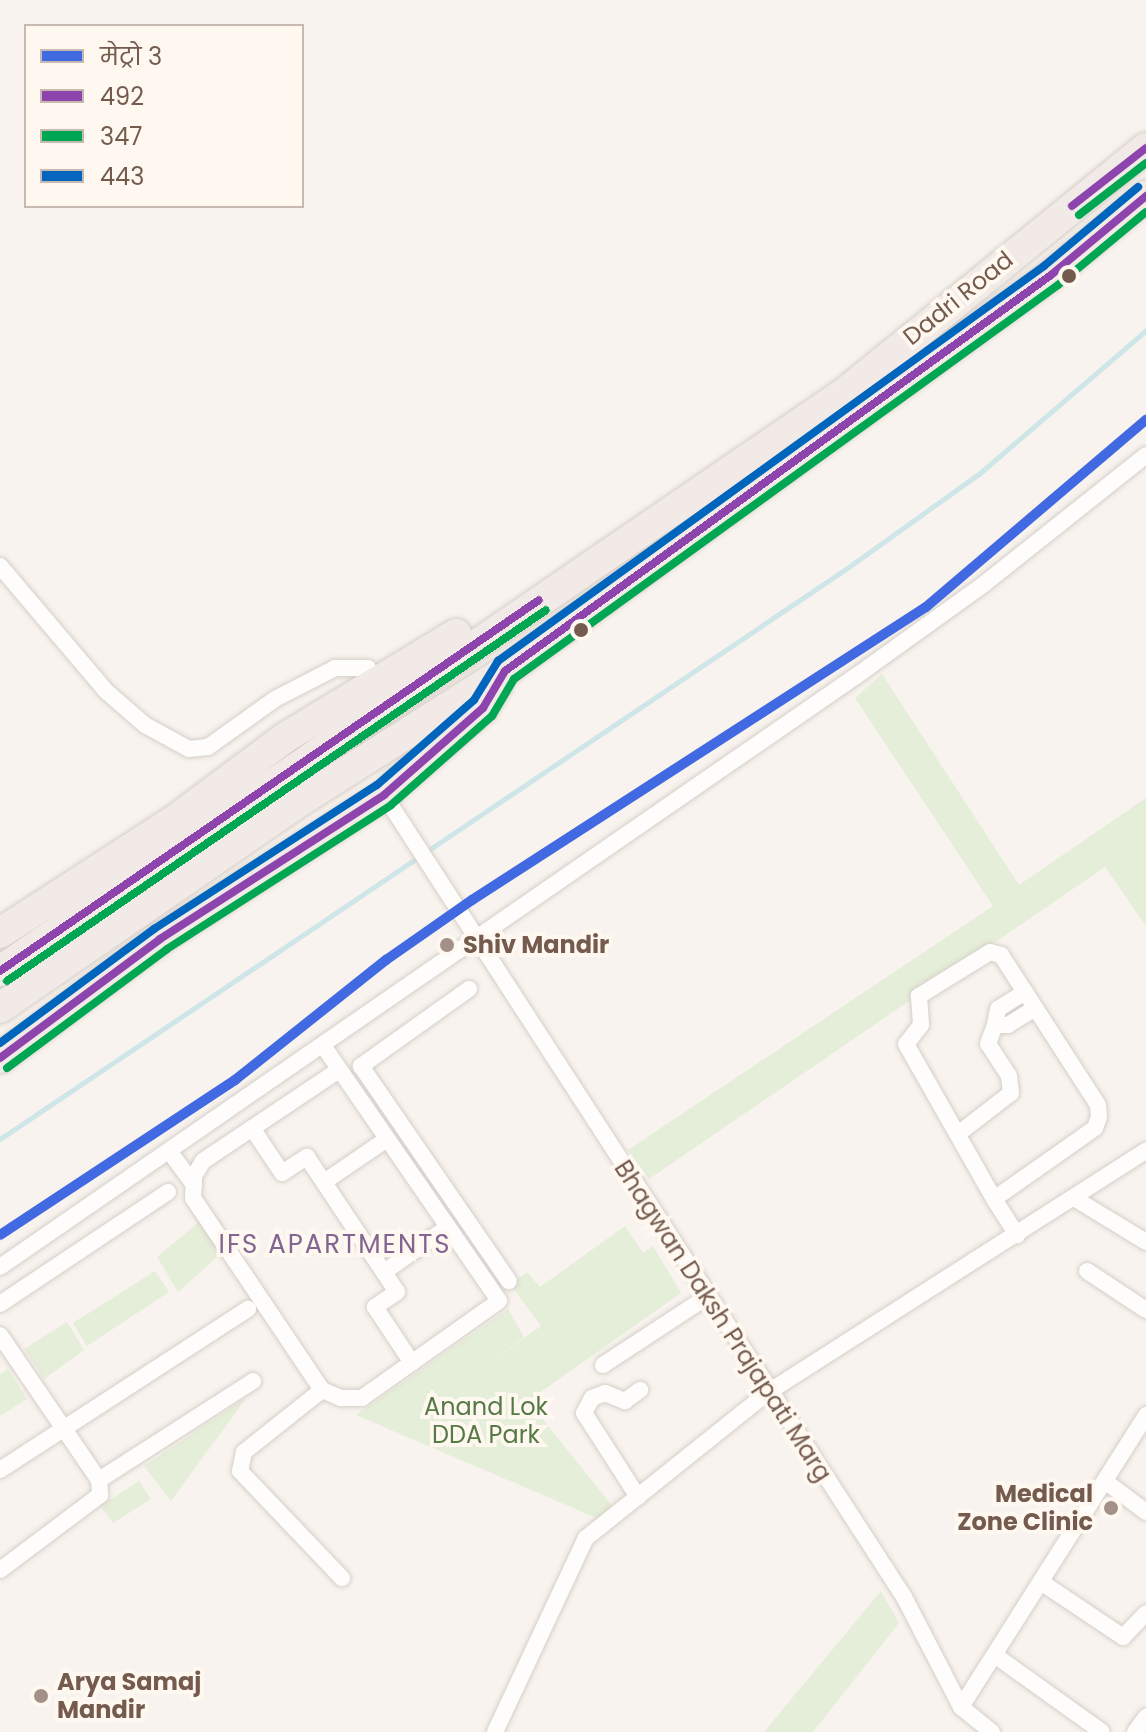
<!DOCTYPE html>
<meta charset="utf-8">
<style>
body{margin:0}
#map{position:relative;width:1146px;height:1732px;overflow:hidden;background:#f8f3ee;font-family:Poppins,"Noto Sans Devanagari",sans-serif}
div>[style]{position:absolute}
.green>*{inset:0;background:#e5eed9}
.stream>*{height:5px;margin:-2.5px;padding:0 2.5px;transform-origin:2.5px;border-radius:2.5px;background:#cfe6e8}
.roads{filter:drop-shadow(0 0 2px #d5cfc9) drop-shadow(0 0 2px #d5cfc9)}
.street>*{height:16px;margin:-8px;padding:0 8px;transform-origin:8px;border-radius:8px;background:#fefdfc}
.highway>*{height:30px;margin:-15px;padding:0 15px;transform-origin:15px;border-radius:15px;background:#f1eae6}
.bus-1>*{height:8px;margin:-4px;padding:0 4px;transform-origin:4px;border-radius:4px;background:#8e44ad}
.bus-2>*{height:8px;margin:-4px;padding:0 4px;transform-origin:4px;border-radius:4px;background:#00a651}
.bus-3>*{height:8px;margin:-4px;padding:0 4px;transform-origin:4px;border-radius:4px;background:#0065bd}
.metro-1>*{height:10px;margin:-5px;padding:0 5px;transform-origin:5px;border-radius:5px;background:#4169e1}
.dots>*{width:22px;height:22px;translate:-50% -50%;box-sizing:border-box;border:4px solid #fef8f0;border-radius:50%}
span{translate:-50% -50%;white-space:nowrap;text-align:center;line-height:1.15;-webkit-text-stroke:8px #fef8f0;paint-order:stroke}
.street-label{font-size:24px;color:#755b4e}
.poi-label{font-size:24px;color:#755b4e;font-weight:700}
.left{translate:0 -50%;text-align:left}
.right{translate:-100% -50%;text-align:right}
.park-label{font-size:24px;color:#567a46}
.neighbourhood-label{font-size:26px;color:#826691;letter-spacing:2px}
.legend{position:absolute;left:24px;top:24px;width:280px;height:184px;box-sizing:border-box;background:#fef8f0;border:2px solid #c7b9af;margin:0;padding:10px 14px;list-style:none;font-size:24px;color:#755b4e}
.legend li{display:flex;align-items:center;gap:16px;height:40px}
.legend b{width:40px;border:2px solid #c7b9af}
</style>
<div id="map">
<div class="green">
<div style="clip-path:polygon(882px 674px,1019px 885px,1146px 798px,1146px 926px,1105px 867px,649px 1179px,628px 1150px,993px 906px,855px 698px)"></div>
<div style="clip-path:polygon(206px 1216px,228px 1247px,178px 1292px,157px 1257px)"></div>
<div style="clip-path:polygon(625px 1226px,643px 1253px,653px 1246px,681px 1293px,528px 1401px,618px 1513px,606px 1522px,356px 1415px,508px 1309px,524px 1337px,492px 1361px,541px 1326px,511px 1285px,527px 1272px,540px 1287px)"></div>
<div style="clip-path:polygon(155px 1271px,169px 1292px,87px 1346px,73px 1323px)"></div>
<div style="clip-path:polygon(67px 1322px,84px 1350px,44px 1379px,24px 1349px)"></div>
<div style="clip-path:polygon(8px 1369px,27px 1399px,0 1416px,0 1374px)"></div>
<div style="clip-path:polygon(247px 1397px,171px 1501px,144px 1466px)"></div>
<div style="clip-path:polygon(139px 1481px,151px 1499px,113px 1523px,100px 1506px)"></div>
<div style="clip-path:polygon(881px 1591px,899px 1623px,813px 1732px,764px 1732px)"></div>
</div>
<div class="stream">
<div style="left:0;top:1139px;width:1025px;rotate:-33.98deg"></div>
<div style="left:850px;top:566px;width:160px;rotate:-35.6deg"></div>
<div style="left:980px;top:473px;width:219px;rotate:-40.7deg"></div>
</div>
<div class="roads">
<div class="street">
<div style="left:0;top:566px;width:165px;rotate:49.7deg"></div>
<div style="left:107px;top:692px;width:50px;rotate:41deg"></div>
<div style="left:145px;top:725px;width:50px;rotate:28.6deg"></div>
<div style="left:189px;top:749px;width:19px;rotate:-6deg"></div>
<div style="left:208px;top:747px;width:82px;rotate:-35.6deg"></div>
<div style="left:275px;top:699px;width:68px;rotate:-27.3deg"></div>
<div style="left:335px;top:668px;width:33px"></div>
<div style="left:384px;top:795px;width:956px;rotate:57.04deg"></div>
<div style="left:904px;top:1597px;width:124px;rotate:62.6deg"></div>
<div style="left:961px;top:1707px;width:40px;rotate:39deg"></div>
<div style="left:469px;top:989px;width:133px;rotate:144.5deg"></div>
<div style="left:361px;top:1066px;width:261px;rotate:55.5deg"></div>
<div style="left:1025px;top:992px;width:32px;rotate:148deg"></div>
<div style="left:998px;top:1009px;width:16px;rotate:101deg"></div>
<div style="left:995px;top:1025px;width:13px"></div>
<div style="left:1008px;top:1025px;width:32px;rotate:-32deg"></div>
<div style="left:324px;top:1047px;width:308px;rotate:55.4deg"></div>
<div style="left:499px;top:1301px;width:168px;rotate:144.7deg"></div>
<div style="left:362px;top:1398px;width:21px;rotate:180deg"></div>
<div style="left:341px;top:1398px;width:21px;rotate:-157deg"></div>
<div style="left:322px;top:1390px;width:231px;rotate:-123.9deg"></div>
<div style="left:193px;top:1198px;width:22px;rotate:-87deg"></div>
<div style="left:194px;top:1176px;width:17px;rotate:-59deg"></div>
<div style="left:203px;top:1161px;width:164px;rotate:-33.8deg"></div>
<div style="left:252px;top:1128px;width:54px;rotate:56.3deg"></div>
<div style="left:282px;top:1173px;width:30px;rotate:-33deg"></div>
<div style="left:307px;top:1157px;width:162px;rotate:56.3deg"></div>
<div style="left:397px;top:1292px;width:27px;rotate:146deg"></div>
<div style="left:375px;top:1307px;width:67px;rotate:56.5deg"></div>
<div style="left:958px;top:1134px;width:67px;rotate:-37.7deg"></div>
<div style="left:1011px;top:1093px;width:17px;rotate:-97deg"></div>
<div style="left:1009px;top:1076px;width:38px;rotate:-123deg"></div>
<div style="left:988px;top:1044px;width:20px;rotate:-70deg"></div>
<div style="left:170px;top:1152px;width:41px;rotate:54deg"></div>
<div style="left:324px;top:1182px;width:76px;rotate:-34.3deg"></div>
<div style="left:1074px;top:1198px;width:84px;rotate:31.4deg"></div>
<div style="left:994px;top:1199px;width:123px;rotate:-35.1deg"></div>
<div style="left:1095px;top:1128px;width:12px;rotate:-70deg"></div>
<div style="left:1099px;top:1117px;width:12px;rotate:-95deg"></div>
<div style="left:1098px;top:1105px;width:179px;rotate:-122.9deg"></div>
<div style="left:1001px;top:955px;width:11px;rotate:-165deg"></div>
<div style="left:990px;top:952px;width:84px;rotate:148.2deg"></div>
<div style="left:919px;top:996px;width:29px;rotate:86deg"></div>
<div style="left:921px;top:1025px;width:24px;rotate:128deg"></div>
<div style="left:906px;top:1044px;width:178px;rotate:60.4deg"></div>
<div style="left:994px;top:1199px;width:43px;rotate:57.4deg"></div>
<div style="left:0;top:1267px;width:1040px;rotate:-34.62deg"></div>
<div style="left:856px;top:676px;width:158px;rotate:-35.7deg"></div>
<div style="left:984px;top:584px;width:207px;rotate:-38.5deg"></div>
<div style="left:1087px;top:1271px;width:71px;rotate:33.5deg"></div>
<div style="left:384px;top:1272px;width:78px;rotate:-35.1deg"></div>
<div style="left:0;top:1304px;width:202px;rotate:-33.7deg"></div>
<div style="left:0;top:1335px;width:176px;rotate:55.7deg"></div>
<div style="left:99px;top:1480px;width:15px;rotate:86deg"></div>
<div style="left:100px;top:1495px;width:125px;rotate:143.1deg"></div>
<div style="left:603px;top:1365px;width:126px;rotate:-33.3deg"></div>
<div style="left:322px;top:1390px;width:100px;rotate:141.5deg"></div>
<div style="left:244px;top:1452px;width:19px;rotate:102deg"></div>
<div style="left:240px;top:1471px;width:148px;rotate:46.4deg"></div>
<div style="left:0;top:1470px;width:296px;rotate:-33deg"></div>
<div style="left:99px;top:1480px;width:183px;rotate:-32.7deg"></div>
<div style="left:1105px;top:1481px;width:51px;rotate:37.1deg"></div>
<div style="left:638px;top:1497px;width:100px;rotate:-122.7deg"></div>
<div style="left:584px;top:1413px;width:17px;rotate:-62deg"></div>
<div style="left:592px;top:1398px;width:14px;rotate:-21deg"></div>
<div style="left:605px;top:1393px;width:22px;rotate:22deg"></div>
<div style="left:625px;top:1401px;width:19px;rotate:-36deg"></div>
<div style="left:1041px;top:1582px;width:99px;rotate:33.9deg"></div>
<div style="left:1123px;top:1637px;width:33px;rotate:-46deg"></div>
<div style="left:996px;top:1656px;width:130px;rotate:35.6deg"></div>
<div style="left:961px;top:1707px;width:346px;rotate:-57.6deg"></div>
<div style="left:495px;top:1732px;width:214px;rotate:-64.9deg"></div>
<div style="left:586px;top:1538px;width:232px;rotate:-38.7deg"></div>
<div style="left:767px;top:1393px;width:450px;rotate:-32.6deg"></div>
<div style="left:1135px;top:1732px;width:19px;rotate:-54deg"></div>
</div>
<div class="highway">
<div style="left:0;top:933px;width:213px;rotate:-32.9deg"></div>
<div style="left:179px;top:817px;width:134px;rotate:-36.8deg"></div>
<div style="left:286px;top:737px;width:199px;rotate:-31.2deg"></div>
<div style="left:0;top:971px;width:1027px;rotate:-34.4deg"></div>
<div style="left:847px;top:391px;width:385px;rotate:-39.1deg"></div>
<div style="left:0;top:1008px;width:357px;rotate:-34.6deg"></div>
<div style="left:294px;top:805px;width:250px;rotate:-32.4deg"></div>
<div style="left:505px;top:671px;width:674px;rotate:-35.95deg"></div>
<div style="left:1051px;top:275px;width:124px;rotate:-39.7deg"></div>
<div style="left:0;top:1058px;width:199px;rotate:-36.6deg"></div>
<div style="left:160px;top:939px;width:266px;rotate:-32.7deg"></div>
<div style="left:384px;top:795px;width:132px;rotate:-41.3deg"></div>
<div style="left:483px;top:708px;width:29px;rotate:-59deg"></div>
</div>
</div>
<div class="bus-1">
<div style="left:1072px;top:206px;width:94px;rotate:-38.1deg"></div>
<div style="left:0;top:971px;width:654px;rotate:-34.54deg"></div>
<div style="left:0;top:1058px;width:199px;rotate:-36.6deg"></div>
<div style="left:160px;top:939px;width:266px;rotate:-32.7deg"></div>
<div style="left:384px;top:795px;width:132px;rotate:-41.3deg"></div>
<div style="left:483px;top:708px;width:43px;rotate:-59.3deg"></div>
<div style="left:505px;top:671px;width:674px;rotate:-35.95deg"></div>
<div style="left:1051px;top:275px;width:124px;rotate:-39.7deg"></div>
</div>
<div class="bus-2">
<div style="left:1079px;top:215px;width:85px;rotate:-37.8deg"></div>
<div style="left:7px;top:981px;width:654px;rotate:-34.54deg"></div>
<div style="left:7px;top:1068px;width:199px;rotate:-36.6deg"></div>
<div style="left:167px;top:949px;width:266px;rotate:-32.7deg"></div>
<div style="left:391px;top:805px;width:135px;rotate:-41.4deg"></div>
<div style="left:492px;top:716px;width:43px;rotate:-59.3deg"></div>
<div style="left:514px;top:679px;width:672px;rotate:-35.91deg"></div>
<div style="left:1058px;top:285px;width:114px;rotate:-39.7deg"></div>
</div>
<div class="bus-3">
<div style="left:0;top:1043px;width:192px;rotate:-36.5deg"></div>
<div style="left:154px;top:929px;width:265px;rotate:-32.9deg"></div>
<div style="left:377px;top:785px;width:129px;rotate:-41.2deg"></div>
<div style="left:474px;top:700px;width:46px;rotate:-58.4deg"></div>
<div style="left:498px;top:661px;width:674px;rotate:-35.88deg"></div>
<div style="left:1044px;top:266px;width:123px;rotate:-40deg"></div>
</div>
<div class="metro-1">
<div style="left:0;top:1235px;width:282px;rotate:-33.4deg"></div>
<div style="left:235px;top:1080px;width:193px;rotate:-38.5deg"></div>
<div style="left:386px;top:960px;width:105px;rotate:-34.9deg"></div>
<div style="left:472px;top:900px;width:540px;rotate:-32.84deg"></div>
<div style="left:926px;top:607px;width:289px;rotate:-40.4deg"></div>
</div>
<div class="dots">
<div style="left:1069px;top:276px;background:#755b4e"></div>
<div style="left:581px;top:630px;background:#755b4e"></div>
<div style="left:447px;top:945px;background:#a39086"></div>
<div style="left:1111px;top:1508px;background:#a39086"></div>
<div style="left:41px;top:1696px;background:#a39086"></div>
</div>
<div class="street-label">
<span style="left:958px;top:298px;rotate:-39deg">Dadri Road</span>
<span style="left:723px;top:1321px;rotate:57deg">Bhagwan Daksh Prajapati Marg</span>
</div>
<div class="poi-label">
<span class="left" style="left:463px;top:945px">Shiv Mandir</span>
<span class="right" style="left:1093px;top:1508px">Medical<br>Zone Clinic</span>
<span class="left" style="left:57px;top:1696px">Arya Samaj<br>Mandir</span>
</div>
<div class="park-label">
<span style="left:486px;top:1421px">Anand Lok<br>DDA Park</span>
</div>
<div class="neighbourhood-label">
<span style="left:335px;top:1245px">IFS APARTMENTS</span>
</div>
<ul class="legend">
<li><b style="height:10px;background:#4169e1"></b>मेट्रो 3</li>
<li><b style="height:10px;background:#8e44ad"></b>492</li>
<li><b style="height:10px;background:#00a651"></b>347</li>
<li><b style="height:10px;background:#0065bd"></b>443</li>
</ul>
</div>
